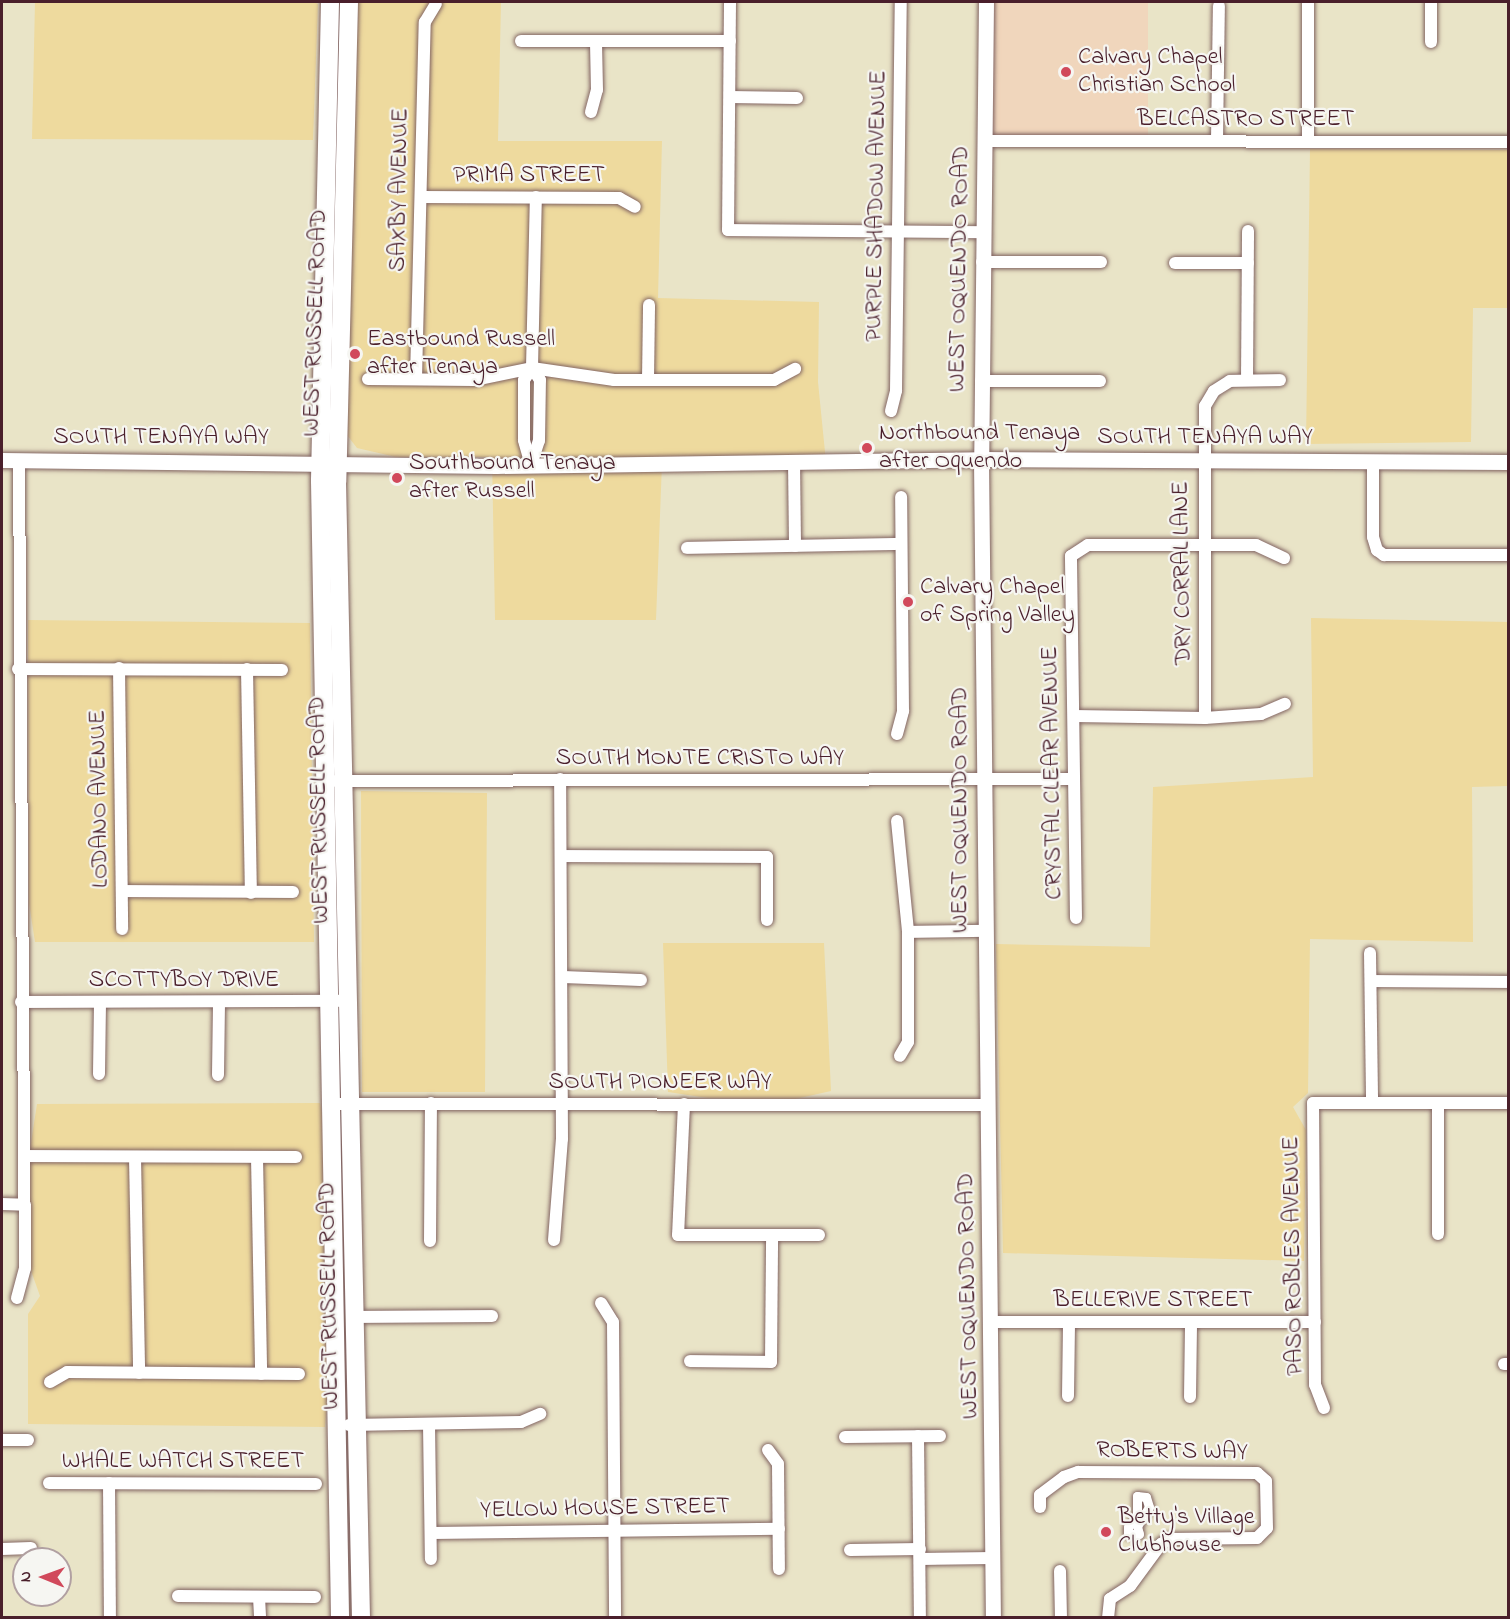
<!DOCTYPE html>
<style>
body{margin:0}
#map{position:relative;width:1510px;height:1619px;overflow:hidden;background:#e9e4c7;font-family:"Indie Flower",sans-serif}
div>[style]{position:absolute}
.built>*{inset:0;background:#f0d6bc}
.sand>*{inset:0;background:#eeda9e}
.roads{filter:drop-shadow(0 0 2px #826462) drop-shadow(0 0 2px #826462)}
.pedestrian>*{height:9px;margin:-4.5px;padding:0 4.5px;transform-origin:4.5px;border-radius:4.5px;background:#fff}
.minor>*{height:12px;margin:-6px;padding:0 6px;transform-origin:6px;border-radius:6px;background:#fff}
.tertiary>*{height:15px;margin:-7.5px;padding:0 7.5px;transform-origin:7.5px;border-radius:7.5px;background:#fff}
.primary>*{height:18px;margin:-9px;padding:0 9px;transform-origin:9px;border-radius:9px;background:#fff}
.dots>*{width:16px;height:16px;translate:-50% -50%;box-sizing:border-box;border:3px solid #f6f6f2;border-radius:50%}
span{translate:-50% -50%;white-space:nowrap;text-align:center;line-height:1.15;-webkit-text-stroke:4.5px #f6f6f2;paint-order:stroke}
.poi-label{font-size:24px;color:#4a1f2b}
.left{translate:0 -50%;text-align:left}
.street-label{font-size:24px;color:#4a1f2b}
.frame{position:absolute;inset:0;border:3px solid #4a1f2b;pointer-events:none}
.north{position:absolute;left:12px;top:1547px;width:60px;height:60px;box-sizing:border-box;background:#f6f6f2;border:2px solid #b1a0a2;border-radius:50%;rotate:271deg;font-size:16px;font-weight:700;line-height:24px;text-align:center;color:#4a1f2b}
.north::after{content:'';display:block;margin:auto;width:21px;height:27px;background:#d1495b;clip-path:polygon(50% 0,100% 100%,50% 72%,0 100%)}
</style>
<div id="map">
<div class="built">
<div style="clip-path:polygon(986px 2px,1148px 2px,1148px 141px,984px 141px)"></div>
</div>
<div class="sand">
<div style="clip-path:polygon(35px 2px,314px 2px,318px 4px,313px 140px,32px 139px)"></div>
<div style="clip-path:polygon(358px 2px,501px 2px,498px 141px,662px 141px,658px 298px,819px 302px,818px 382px,826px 462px,662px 463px,656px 620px,495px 620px,492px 457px,396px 457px,357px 448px,347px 435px)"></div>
<div style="clip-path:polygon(1310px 149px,1508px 150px,1508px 308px,1473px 308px,1471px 442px,1306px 444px)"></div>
<div style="clip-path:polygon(1311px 618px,1508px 622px,1508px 786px,1472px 787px,1473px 942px,1310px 939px,1308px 1093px,1293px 1107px,1306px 1130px,1304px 1261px,1003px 1253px,996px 944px,1150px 947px,1153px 787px,1313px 777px)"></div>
<div style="clip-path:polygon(28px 620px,310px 623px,314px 942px,35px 942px,29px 903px)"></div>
<div style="clip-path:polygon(361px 791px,487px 793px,485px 1092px,362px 1092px)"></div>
<div style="clip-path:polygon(663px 943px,824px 943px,831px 1091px,795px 1099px,708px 1098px,668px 1092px)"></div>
<div style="clip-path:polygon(320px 1103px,329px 1148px,333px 1338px,325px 1427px,28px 1424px,28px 1314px,40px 1296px,30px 1268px,30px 1149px,37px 1104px)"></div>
</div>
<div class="roads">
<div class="pedestrian">
<div style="left:1137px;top:1496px;width:9px;rotate:6deg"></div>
<div style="left:1146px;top:1497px;width:10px;rotate:73deg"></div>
<div style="left:1149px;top:1507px;width:22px;rotate:122deg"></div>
<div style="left:1137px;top:1526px;width:8px;rotate:76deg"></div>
<div style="left:1139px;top:1534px;width:11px;rotate:180deg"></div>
<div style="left:1128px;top:1534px;width:7px;rotate:-90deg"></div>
<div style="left:1128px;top:1527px;width:13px;rotate:-48deg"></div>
<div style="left:1137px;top:1517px;width:21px;rotate:-90deg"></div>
</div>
<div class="minor">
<div style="left:730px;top:2px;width:228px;rotate:90.5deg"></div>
<div style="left:728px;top:230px;width:254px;rotate:0.5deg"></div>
<div style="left:521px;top:41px;width:209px"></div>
<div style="left:1431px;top:42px;width:40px;rotate:-90deg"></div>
<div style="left:730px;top:97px;width:67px;rotate:0.9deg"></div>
<div style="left:591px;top:112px;width:23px;rotate:-75deg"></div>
<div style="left:597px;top:90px;width:49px;rotate:-91.2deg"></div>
<div style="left:984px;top:141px;width:524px;rotate:0.11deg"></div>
<div style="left:1217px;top:141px;width:135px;rotate:-89.2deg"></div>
<div style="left:1308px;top:141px;width:139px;rotate:-90deg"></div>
<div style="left:421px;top:197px;width:198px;rotate:0.3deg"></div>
<div style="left:619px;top:198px;width:18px;rotate:29deg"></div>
<div style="left:982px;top:262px;width:119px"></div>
<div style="left:1175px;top:263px;width:73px"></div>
<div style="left:368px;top:379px;width:106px;rotate:0.5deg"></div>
<div style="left:474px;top:380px;width:59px;rotate:-11.7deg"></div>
<div style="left:532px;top:368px;width:83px;rotate:8.3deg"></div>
<div style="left:614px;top:380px;width:160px"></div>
<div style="left:774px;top:380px;width:24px;rotate:-28deg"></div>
<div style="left:416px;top:379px;width:357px;rotate:-88.6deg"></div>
<div style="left:425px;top:22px;width:21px;rotate:-59deg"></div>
<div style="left:648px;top:380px;width:75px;rotate:-89.2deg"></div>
<div style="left:1247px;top:380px;width:149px;rotate:-89.6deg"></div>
<div style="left:981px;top:381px;width:119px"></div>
<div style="left:891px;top:411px;width:21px;rotate:-76deg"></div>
<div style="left:896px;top:391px;width:389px;rotate:-89.3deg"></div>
<div style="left:794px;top:462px;width:84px;rotate:89.3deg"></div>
<div style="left:1373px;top:464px;width:73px;rotate:90deg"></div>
<div style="left:1373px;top:537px;width:14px;rotate:73deg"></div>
<div style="left:1377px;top:550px;width:9px;rotate:36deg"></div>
<div style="left:1384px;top:555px;width:124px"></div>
<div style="left:531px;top:465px;width:26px;rotate:-106deg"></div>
<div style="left:524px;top:440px;width:60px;rotate:-90deg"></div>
<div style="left:524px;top:380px;width:14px;rotate:-56deg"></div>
<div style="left:532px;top:368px;width:171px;rotate:-88.7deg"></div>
<div style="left:531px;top:465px;width:25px;rotate:-72deg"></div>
<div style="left:539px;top:441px;width:61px;rotate:-89.1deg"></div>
<div style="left:540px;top:380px;width:14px;rotate:-124deg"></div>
<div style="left:687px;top:548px;width:214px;rotate:-1.1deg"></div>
<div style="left:119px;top:668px;width:261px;rotate:89.3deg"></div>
<div style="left:18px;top:669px;width:264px;rotate:0.2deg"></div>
<div style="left:247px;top:669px;width:224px;rotate:89deg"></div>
<div style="left:1074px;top:716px;width:131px;rotate:0.9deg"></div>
<div style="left:1205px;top:718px;width:56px;rotate:-4.1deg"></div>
<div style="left:1261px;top:714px;width:26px;rotate:-23deg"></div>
<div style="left:1205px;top:718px;width:312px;rotate:-90deg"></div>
<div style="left:1205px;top:406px;width:17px;rotate:-59deg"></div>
<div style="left:1214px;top:391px;width:19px;rotate:-32deg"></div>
<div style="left:1230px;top:381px;width:50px;rotate:-1.1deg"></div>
<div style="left:897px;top:734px;width:24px;rotate:-75deg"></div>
<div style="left:903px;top:711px;width:214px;rotate:-90.5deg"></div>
<div style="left:336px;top:781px;width:738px;rotate:-0.16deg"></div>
<div style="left:897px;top:821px;width:112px;rotate:84.3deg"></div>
<div style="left:908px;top:932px;width:110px;rotate:90deg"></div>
<div style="left:908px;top:1042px;width:16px;rotate:120deg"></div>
<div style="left:561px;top:856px;width:206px;rotate:0.3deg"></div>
<div style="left:767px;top:857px;width:63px;rotate:90deg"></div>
<div style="left:122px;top:891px;width:171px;rotate:0.3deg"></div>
<div style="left:1076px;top:918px;width:362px;rotate:-90.8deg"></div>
<div style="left:1071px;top:556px;width:20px;rotate:-33deg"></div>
<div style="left:1088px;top:545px;width:168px"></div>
<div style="left:1256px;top:545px;width:31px;rotate:25deg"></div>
<div style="left:908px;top:932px;width:75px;rotate:-0.8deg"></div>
<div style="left:1370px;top:953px;width:150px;rotate:89.2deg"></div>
<div style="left:563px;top:977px;width:78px;rotate:2.2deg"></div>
<div style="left:1373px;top:981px;width:135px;rotate:0.4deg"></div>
<div style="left:21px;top:1002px;width:327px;rotate:-0.2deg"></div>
<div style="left:99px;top:1074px;width:72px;rotate:-89.2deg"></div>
<div style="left:218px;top:1075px;width:73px;rotate:-89.2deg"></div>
<div style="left:332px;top:1104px;width:657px;rotate:0.09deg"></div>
<div style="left:684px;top:1104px;width:131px;rotate:92.6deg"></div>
<div style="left:678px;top:1235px;width:141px"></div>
<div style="left:24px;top:1156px;width:272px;rotate:0.2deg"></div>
<div style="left:135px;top:1157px;width:216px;rotate:88.9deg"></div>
<div style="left:257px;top:1157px;width:217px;rotate:88.9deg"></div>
<div style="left:2px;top:1204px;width:23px;rotate:2deg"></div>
<div style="left:1438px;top:1234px;width:131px;rotate:-90deg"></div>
<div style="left:554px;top:1240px;width:101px;rotate:-85.5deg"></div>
<div style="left:562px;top:1139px;width:360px;rotate:-90.3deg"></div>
<div style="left:430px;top:1241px;width:138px;rotate:-89.6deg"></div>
<div style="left:17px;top:1298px;width:31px;rotate:-75deg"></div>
<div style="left:25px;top:1268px;width:808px;rotate:-90.43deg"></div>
<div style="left:601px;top:1303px;width:22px;rotate:58deg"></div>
<div style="left:613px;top:1322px;width:296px;rotate:89.6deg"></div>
<div style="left:354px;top:1317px;width:138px;rotate:-0.4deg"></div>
<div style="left:992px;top:1322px;width:323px"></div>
<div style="left:690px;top:1361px;width:81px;rotate:0.7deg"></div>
<div style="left:771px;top:1362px;width:127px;rotate:-89.5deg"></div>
<div style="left:1504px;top:1364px;width:4px"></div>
<div style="left:50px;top:1382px;width:20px;rotate:-30deg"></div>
<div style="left:67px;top:1372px;width:232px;rotate:0.5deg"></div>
<div style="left:1068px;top:1396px;width:74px;rotate:-89.2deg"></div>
<div style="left:1190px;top:1397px;width:75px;rotate:-89.2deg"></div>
<div style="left:1324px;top:1408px;width:25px;rotate:-111deg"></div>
<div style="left:1315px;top:1385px;width:282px;rotate:-90.4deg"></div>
<div style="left:1313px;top:1103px;width:195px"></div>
<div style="left:429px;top:1424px;width:135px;rotate:89.2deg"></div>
<div style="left:349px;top:1425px;width:172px;rotate:-1deg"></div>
<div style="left:521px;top:1422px;width:21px;rotate:-23deg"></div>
<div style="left:918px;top:1436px;width:182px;rotate:89.4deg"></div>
<div style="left:845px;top:1437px;width:95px;rotate:-0.6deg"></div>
<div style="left:2px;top:1440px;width:26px"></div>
<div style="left:768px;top:1450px;width:17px;rotate:54deg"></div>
<div style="left:778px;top:1464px;width:105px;rotate:89.5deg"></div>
<div style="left:49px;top:1483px;width:267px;rotate:0.2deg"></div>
<div style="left:109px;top:1483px;width:135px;rotate:89.6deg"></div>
<div style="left:1040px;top:1507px;width:12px;rotate:-90deg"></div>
<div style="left:1040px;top:1495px;width:30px;rotate:-37deg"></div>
<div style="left:1064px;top:1477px;width:15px;rotate:-20deg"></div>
<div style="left:1078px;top:1472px;width:179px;rotate:0.3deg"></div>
<div style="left:1257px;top:1473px;width:12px;rotate:42deg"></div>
<div style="left:1266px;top:1481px;width:47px;rotate:88.8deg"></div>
<div style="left:1267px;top:1528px;width:14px;rotate:135deg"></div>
<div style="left:1257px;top:1538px;width:88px;rotate:179.3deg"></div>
<div style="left:1169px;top:1539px;width:9px;rotate:148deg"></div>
<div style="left:1161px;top:1544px;width:52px;rotate:126.4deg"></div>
<div style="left:1130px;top:1586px;width:24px;rotate:147deg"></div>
<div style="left:1110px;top:1599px;width:19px;rotate:96deg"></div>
<div style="left:432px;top:1533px;width:347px;rotate:-0.7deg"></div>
<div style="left:2px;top:1549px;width:29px;rotate:-2deg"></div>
<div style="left:850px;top:1550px;width:70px;rotate:-0.8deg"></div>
<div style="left:920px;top:1559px;width:73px;rotate:-0.8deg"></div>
<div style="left:1060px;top:1571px;width:47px;rotate:88.8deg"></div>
<div style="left:178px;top:1596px;width:137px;rotate:0.4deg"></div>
<div style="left:259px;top:1597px;width:21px;rotate:87deg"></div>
</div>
<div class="tertiary">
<div style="left:986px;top:2px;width:457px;rotate:90.6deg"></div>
<div style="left:981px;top:459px;width:1159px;rotate:89.41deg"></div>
<div style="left:2px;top:460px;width:494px;rotate:0.7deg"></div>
<div style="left:496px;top:466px;width:485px;rotate:-0.8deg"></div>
<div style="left:981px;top:459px;width:527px;rotate:0.33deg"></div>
</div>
<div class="primary">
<div style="left:330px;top:2px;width:479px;rotate:91.2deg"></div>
<div style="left:320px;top:481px;width:1137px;rotate:88.99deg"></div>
<div style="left:349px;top:2px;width:480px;rotate:91.4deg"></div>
<div style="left:337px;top:482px;width:1136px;rotate:88.79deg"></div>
</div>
</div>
<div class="dots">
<div style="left:1066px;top:72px;background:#d1495b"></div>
<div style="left:355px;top:354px;background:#d1495b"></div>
<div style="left:867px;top:448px;background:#d1495b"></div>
<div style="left:397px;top:478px;background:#d1495b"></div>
<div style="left:908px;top:602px;background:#d1495b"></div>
<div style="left:1106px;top:1532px;background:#d1495b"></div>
</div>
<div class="poi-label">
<span class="left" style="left:1078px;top:72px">Calvary Chapel<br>Christian School</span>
<span class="left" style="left:367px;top:354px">Eastbound Russell<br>after Tenaya</span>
<span class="left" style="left:879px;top:448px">Northbound Tenaya<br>after Oquendo</span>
<span class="left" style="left:409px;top:478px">Southbound Tenaya<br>after Russell</span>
<span class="left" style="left:920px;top:602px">Calvary Chapel<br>of Spring Valley</span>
<span class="left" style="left:1118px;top:1532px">Betty's Village<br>Clubhouse</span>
</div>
<div class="street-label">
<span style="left:1246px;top:120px">BELCASTRO STREET</span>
<span style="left:529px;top:176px">PRIMA STREET</span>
<span style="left:400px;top:190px;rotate:-89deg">SAXBY AVENUE</span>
<span style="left:877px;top:206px;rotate:-89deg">PURPLE SHADOW AVENUE</span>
<span style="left:960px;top:269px;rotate:-89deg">WEST OQUENDO ROAD</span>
<span style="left:316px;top:323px;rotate:-88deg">WEST RUSSELL ROAD</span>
<span style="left:161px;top:438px">SOUTH TENAYA WAY</span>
<span style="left:1205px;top:438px">SOUTH TENAYA WAY</span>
<span style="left:1183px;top:573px;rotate:-91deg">DRY CORRAL LANE</span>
<span style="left:700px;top:759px">SOUTH MONTE CRISTO WAY</span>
<span style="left:1053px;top:773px;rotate:-91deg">CRYSTAL CLEAR AVENUE</span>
<span style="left:100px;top:799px;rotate:-91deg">LODANO AVENUE</span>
<span style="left:320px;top:810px;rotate:-91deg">WEST RUSSELL ROAD</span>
<span style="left:961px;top:810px;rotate:-90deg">WEST OQUENDO ROAD</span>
<span style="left:184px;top:981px">SCOTTYBOY DRIVE</span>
<span style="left:660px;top:1083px">SOUTH PIONEER WAY</span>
<span style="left:1294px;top:1256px;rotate:-91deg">PASO ROBLES AVENUE</span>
<span style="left:330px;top:1296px;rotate:-91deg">WEST RUSSELL ROAD</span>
<span style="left:969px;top:1296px;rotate:-91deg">WEST OQUENDO ROAD</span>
<span style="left:1153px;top:1301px">BELLERIVE STREET</span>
<span style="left:1172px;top:1452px;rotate:1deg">ROBERTS WAY</span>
<span style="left:183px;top:1462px">WHALE WATCH STREET</span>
<span style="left:605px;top:1509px;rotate:-1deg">YELLOW HOUSE STREET</span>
</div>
<div class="frame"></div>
<div class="north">N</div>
</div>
